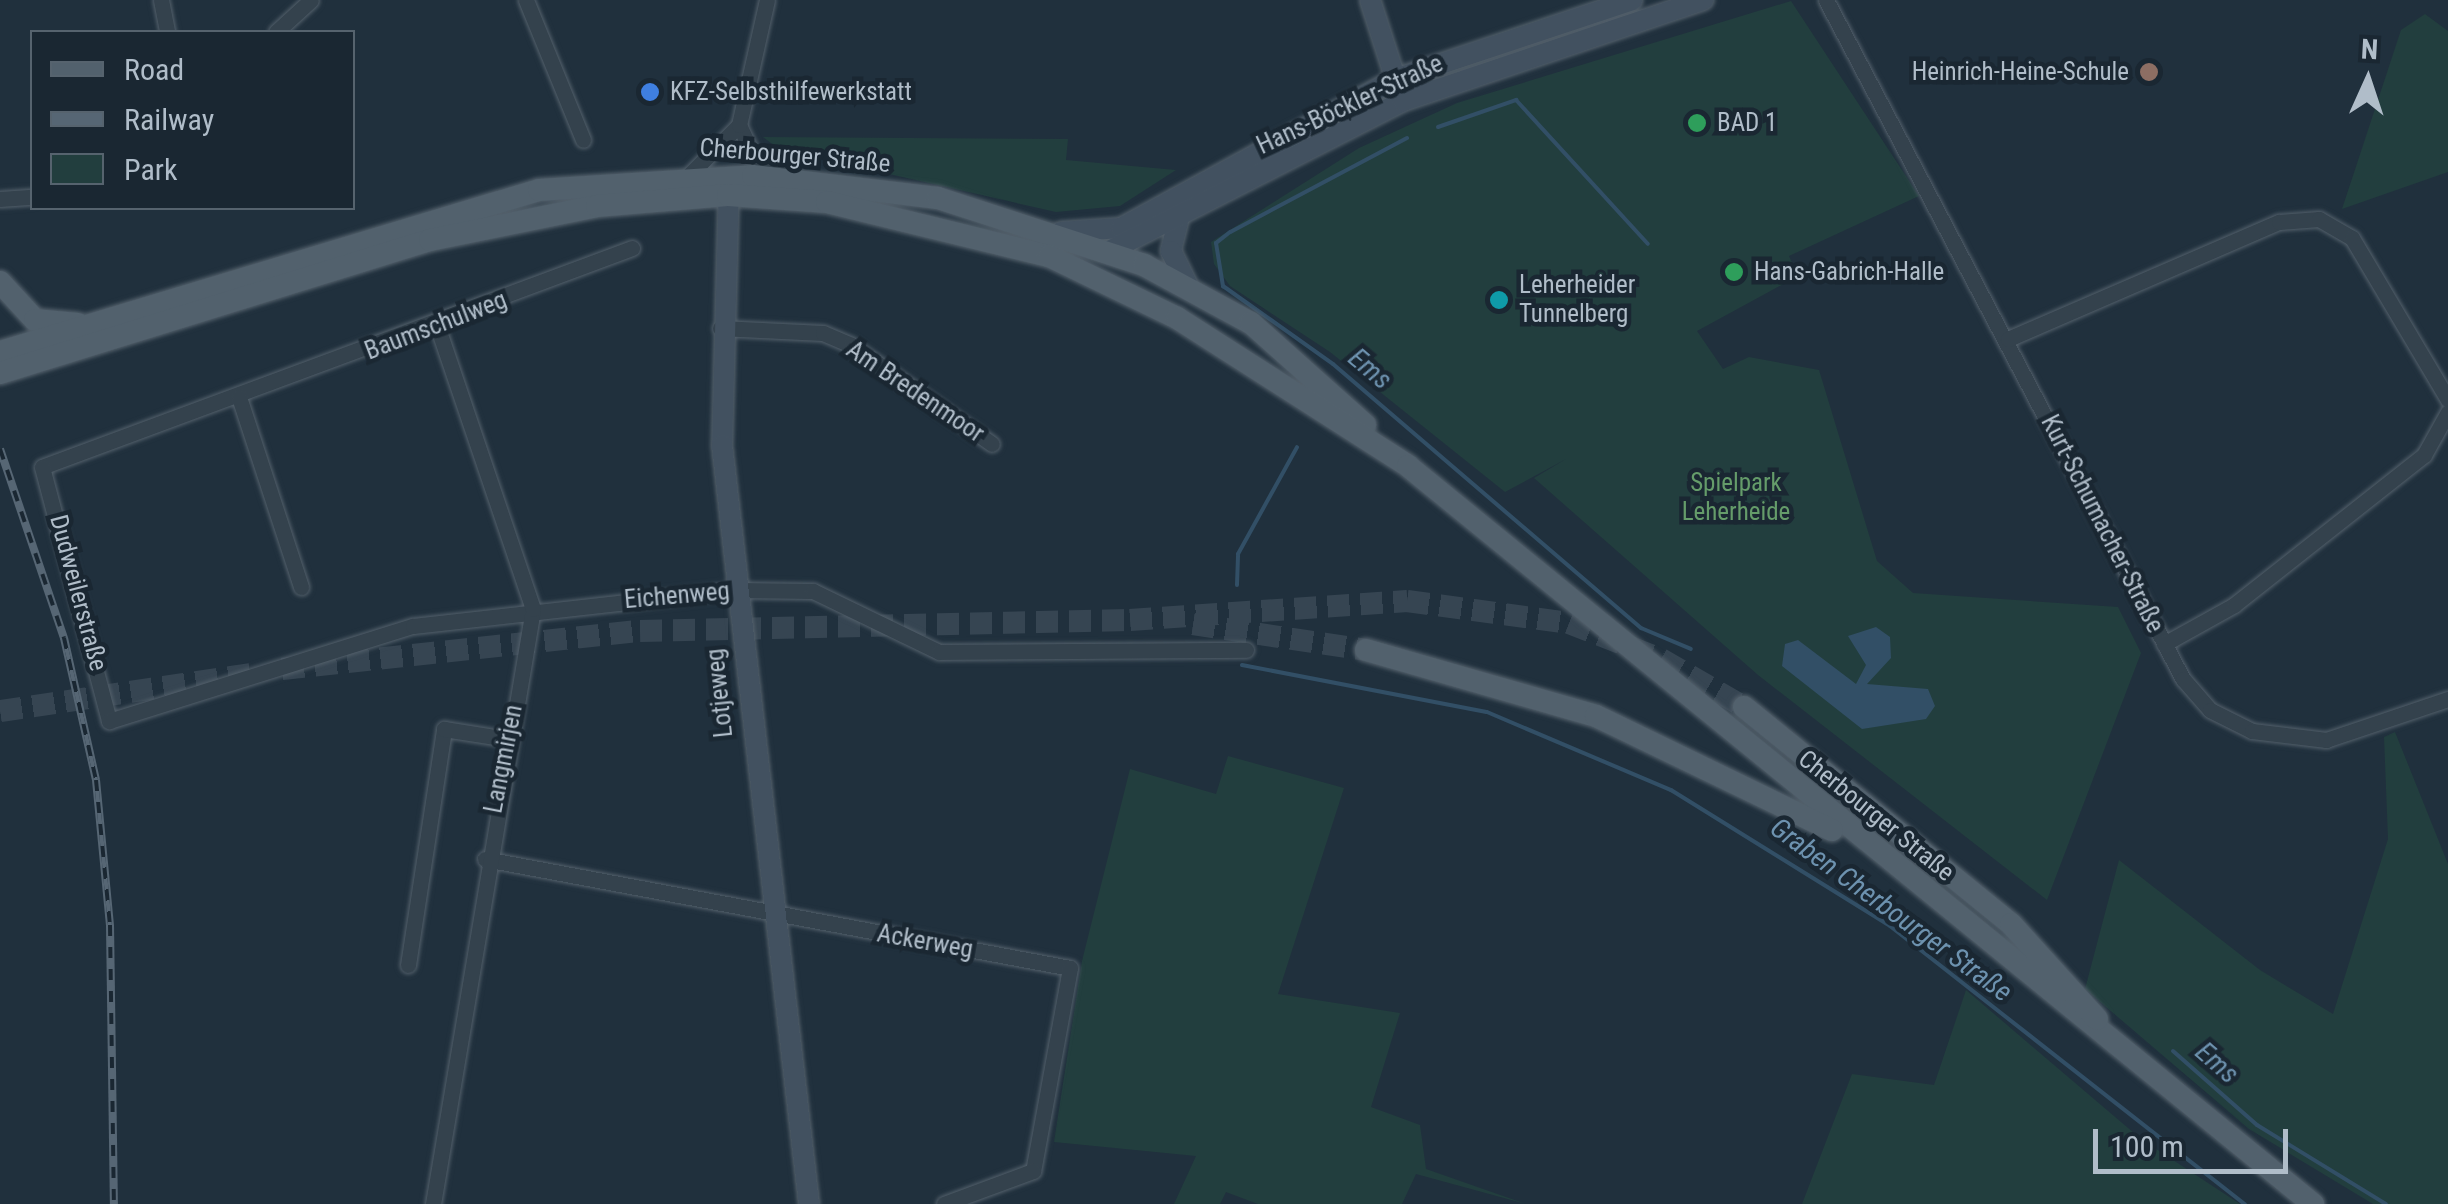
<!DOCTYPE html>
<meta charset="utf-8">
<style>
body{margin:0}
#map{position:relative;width:2448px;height:1204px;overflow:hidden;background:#20303d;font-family:"Roboto Condensed",sans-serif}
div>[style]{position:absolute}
.green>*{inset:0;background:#223e3e}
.water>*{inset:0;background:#324f66}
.stream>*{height:4px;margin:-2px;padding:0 2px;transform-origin:2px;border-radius:2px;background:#324f66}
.primary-tunnel>*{height:22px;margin-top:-11px;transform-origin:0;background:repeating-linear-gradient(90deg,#364552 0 22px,transparent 0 33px)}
.roads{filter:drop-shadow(0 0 2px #53606b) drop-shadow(0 0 2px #53606b)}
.street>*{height:15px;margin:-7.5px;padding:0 7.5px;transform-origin:7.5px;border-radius:7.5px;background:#34424d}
.secondary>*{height:20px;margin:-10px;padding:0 10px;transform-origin:10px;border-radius:10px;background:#425160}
.primary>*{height:22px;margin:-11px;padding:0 11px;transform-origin:11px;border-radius:11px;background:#52616d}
.rail>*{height:8px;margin-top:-4px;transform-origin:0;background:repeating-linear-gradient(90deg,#1a2732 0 11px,#566674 0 22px);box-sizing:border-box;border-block:2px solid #566674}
.dots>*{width:28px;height:28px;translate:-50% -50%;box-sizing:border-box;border:5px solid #1a2732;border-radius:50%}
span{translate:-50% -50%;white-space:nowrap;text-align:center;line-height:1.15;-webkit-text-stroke:9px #1a2732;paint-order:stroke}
.poi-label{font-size:25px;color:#b0bdc9}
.right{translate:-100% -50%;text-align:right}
.left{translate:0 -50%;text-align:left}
.street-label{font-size:25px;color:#b0bdc9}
.park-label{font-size:25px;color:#659c6a}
.water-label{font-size:28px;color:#6d92af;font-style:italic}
.legend{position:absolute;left:30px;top:30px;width:325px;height:180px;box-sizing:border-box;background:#1a2732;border:2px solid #56636e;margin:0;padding:12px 18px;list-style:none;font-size:30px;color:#b0bdc9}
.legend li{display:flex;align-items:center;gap:20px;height:50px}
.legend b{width:50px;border:2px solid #56636e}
.north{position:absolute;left:2318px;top:30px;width:100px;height:100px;-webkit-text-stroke:8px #1a2732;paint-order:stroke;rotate:3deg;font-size:28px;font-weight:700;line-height:40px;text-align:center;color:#b0bdc9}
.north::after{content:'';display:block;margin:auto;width:35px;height:45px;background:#b0bdc9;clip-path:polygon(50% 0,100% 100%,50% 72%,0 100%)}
.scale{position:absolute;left:2093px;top:1129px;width:195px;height:45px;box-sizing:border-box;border:5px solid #b0bdc9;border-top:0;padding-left:12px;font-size:30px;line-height:35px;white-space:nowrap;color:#b0bdc9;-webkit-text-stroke:8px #1a2732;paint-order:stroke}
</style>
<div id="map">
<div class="green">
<div style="clip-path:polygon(1791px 1px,1919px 196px,1789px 256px,1798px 276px,1697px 331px,1723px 369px,1749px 357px,1819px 370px,1877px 561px,1913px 593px,2118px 607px,2141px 653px,2047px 900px,1758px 675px,1534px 478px,1566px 459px,1505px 492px,1330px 352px,1230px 286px,1214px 264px,1211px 242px,1359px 148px,1457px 103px)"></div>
<div style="clip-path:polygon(2425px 14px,2448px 31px,2448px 172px,2342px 209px,2401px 30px)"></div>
<div style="clip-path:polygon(763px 137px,1068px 139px,1066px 160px,1176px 170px,1120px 206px,1056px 212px,779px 149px)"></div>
<div style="clip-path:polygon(2395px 732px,2448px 864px,2448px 1204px,2373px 1204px,2249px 1129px,2085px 989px,2119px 860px,2260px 970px,2333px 1014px,2388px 839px,2384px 737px)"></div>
<div style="clip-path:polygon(1228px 756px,1344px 788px,1278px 994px,1400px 1013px,1371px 1107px,1420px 1125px,1426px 1169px,1526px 1204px,1416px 1174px,1402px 1204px,1258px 1204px,1226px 1192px,1220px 1204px,1174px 1204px,1196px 1156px,1054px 1142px,1082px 961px,1130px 769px,1216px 794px)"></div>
<div style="clip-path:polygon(1966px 990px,2141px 1139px,2240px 1204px,1802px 1204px,1852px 1074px,1934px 1085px)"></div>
</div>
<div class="water">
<div style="clip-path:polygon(1876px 627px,1890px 637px,1891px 658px,1867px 684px,1928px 689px,1935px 706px,1926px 719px,1862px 729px,1782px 666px,1785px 644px,1798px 640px,1856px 684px,1866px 665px,1848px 636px)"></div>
</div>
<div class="stream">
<div style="left:1438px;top:127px;width:83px;rotate:-19.1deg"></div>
<div style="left:1516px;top:100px;width:195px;rotate:47.5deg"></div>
<div style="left:1407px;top:138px;width:200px;rotate:152deg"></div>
<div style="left:1230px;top:232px;width:18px;rotate:142deg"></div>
<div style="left:1216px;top:243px;width:44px;rotate:80.8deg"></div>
<div style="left:1223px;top:286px;width:135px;rotate:35.3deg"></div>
<div style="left:1333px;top:364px;width:406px;rotate:40.6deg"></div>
<div style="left:1641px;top:628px;width:54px;rotate:22.8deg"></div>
<div style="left:1237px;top:585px;width:31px;rotate:-88deg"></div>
<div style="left:1238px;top:554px;width:122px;rotate:-61.1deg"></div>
<div style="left:1242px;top:665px;width:249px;rotate:10.9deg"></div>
<div style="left:1487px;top:712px;width:200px;rotate:23deg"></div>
<div style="left:1671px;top:790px;width:258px;rotate:31.8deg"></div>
<div style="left:1890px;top:926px;width:451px;rotate:38.1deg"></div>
<div style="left:2173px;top:1051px;width:112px;rotate:41.4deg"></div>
<div style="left:2257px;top:1125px;width:151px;rotate:31.5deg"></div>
</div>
<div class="primary-tunnel">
<div style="left:1193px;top:624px;width:175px;rotate:8.5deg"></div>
<div style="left:282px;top:669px;width:360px;rotate:-6.1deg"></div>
<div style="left:640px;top:631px;width:490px;rotate:-1.3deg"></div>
<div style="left:1130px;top:620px;width:278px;rotate:-3.9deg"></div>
<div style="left:1407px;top:601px;width:163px;rotate:7.7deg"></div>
<div style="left:1569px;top:623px;width:99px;rotate:21.4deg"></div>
<div style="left:1661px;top:659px;width:96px;rotate:30deg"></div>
<div style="left:0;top:711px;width:253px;rotate:-8.4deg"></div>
</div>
<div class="roads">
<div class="street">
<div style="left:161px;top:0;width:33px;rotate:79deg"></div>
<div style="left:526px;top:0;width:151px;rotate:67.8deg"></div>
<div style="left:1826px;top:0;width:767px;rotate:62.27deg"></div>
<div style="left:2183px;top:679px;width:41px;rotate:48.9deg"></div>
<div style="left:2210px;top:710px;width:47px;rotate:26.6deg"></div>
<div style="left:2252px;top:731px;width:75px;rotate:6.9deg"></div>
<div style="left:2326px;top:740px;width:129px;rotate:-18.6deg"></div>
<div style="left:276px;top:32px;width:47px;rotate:-42.4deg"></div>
<div style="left:739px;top:125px;width:35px;rotate:65deg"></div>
<div style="left:754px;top:157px;width:38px;rotate:32deg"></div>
<div style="left:690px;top:174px;width:69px;rotate:-45deg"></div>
<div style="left:739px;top:125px;width:128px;rotate:-77.4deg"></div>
<div style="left:0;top:199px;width:32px;rotate:-4deg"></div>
<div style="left:632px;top:248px;width:629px;rotate:159.64deg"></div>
<div style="left:42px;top:467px;width:263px;rotate:75.2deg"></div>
<div style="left:109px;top:721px;width:318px;rotate:-17.4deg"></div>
<div style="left:413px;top:626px;width:325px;rotate:-6.4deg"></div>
<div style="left:736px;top:590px;width:77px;rotate:0.7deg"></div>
<div style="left:813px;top:591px;width:140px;rotate:25.8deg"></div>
<div style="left:939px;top:652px;width:307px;rotate:-0.4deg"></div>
<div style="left:720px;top:328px;width:103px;rotate:2.8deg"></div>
<div style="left:823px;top:333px;width:30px;rotate:23deg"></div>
<div style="left:851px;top:345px;width:172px;rotate:35.1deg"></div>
<div style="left:2008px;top:339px;width:295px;rotate:-23.4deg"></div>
<div style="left:2279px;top:222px;width:40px;rotate:-4.3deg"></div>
<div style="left:2319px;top:219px;width:38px;rotate:30deg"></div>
<div style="left:2352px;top:238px;width:188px;rotate:59.3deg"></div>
<div style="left:239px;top:397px;width:200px;rotate:71.9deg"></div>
<div style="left:2164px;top:644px;width:80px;rotate:-29.1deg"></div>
<div style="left:2234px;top:605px;width:242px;rotate:-38.3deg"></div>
<div style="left:2424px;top:455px;width:49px;rotate:-60.8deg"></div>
<div style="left:485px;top:859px;width:595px;rotate:10.55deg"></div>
<div style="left:1070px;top:968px;width:206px;rotate:100.3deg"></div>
<div style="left:1033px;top:1171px;width:95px;rotate:159.7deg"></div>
<div style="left:408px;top:965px;width:239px;rotate:-81.3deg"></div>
<div style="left:444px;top:729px;width:65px;rotate:8.9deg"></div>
<div style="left:433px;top:1204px;width:603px;rotate:-80.46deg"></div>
<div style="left:533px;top:609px;width:297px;rotate:-108.7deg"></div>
</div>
<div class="secondary">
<div style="left:1370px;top:0;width:95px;rotate:72.1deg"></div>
<div style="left:729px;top:182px;width:263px;rotate:91.5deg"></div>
<div style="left:722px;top:445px;width:764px;rotate:83.46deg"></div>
<div style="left:1178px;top:222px;width:30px;rotate:104deg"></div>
<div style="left:1171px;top:251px;width:37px;rotate:64deg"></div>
<div style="left:1061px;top:232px;width:60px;rotate:-3.8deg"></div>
<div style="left:1121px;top:228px;width:312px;rotate:-28.5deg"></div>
<div style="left:1395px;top:79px;width:250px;rotate:-18.4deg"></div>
<div style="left:1109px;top:251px;width:330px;rotate:-27deg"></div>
<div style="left:1403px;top:101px;width:317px;rotate:-18.6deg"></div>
</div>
<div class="primary">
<div style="left:0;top:282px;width:52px;rotate:47.4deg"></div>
<div style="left:35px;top:320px;width:43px;rotate:5.3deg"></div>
<div style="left:0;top:352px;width:563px;rotate:-16.73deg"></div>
<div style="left:539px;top:190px;width:214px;rotate:-3.7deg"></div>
<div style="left:753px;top:176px;width:186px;rotate:6.8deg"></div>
<div style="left:938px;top:198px;width:217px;rotate:18deg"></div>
<div style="left:1144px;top:265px;width:122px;rotate:28.5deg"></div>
<div style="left:1251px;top:323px;width:153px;rotate:41.8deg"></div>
<div style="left:0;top:373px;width:450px;rotate:-17.2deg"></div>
<div style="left:430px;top:240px;width:170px;rotate:-11.5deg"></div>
<div style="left:597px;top:206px;width:131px;rotate:-4.8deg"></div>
<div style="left:728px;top:195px;width:99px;rotate:4deg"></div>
<div style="left:827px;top:202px;width:228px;rotate:13.7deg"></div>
<div style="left:1049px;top:256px;width:142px;rotate:25.8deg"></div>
<div style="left:1177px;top:318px;width:274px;rotate:32.6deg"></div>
<div style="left:1408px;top:466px;width:1168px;rotate:39.2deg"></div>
<div style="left:1366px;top:650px;width:239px;rotate:16deg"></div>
<div style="left:1596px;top:716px;width:262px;rotate:25.8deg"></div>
<div style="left:1744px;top:707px;width:344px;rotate:39.1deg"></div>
<div style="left:2011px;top:924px;width:128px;rotate:47.8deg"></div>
</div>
</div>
<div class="rail">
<div style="left:0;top:449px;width:200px;rotate:71.3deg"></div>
<div style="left:64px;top:638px;width:146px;rotate:77.3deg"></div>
<div style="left:96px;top:780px;width:146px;rotate:84.5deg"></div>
<div style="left:110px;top:925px;width:279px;rotate:89.2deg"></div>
</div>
<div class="dots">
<div style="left:2149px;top:72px;background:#8d6e63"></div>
<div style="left:650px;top:92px;background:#3f7fe0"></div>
<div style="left:1697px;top:123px;background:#2e9e5b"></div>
<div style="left:1734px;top:272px;background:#2e9e5b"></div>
<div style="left:1499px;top:300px;background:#0f9aa8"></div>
</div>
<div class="poi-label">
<span class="right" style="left:2129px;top:72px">Heinrich-Heine-Schule</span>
<span class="left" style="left:670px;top:92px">KFZ-Selbsthilfewerkstatt</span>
<span class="left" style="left:1717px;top:123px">BAD 1</span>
<span class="left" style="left:1754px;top:272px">Hans-Gabrich-Halle</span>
<span class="left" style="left:1519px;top:300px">Leherheider<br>Tunnelberg</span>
</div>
<div class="street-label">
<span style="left:1350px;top:105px;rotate:-25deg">Hans-Böckler-Straße</span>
<span style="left:795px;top:156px;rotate:5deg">Cherbourger Straße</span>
<span style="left:436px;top:326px;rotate:-21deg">Baumschulweg</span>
<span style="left:915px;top:392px;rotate:34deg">Am Bredenmoor</span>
<span style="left:2102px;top:524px;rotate:63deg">Kurt-Schumacher-Straße</span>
<span style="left:78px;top:593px;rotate:75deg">Dudweilerstraße</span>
<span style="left:677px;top:596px;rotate:-5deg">Eichenweg</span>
<span style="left:720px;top:693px;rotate:-96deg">Lotjeweg</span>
<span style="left:504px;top:759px;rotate:-79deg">Langmirjen</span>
<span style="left:1876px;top:816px;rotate:39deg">Cherbourger Straße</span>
<span style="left:925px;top:942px;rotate:10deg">Ackerweg</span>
</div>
<div class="park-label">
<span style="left:1736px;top:498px">Spielpark<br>Leherheide</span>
</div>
<div class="water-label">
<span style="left:1370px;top:369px;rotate:40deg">Ems</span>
<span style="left:1891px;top:910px;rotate:36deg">Graben Cherbourger Straße</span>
<span style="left:2217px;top:1063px;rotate:41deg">Ems</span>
</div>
<ul class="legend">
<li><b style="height:12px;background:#52616d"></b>Road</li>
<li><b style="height:12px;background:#566674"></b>Railway</li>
<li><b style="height:28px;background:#223e3e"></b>Park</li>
</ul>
<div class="north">N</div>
<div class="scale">100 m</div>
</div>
